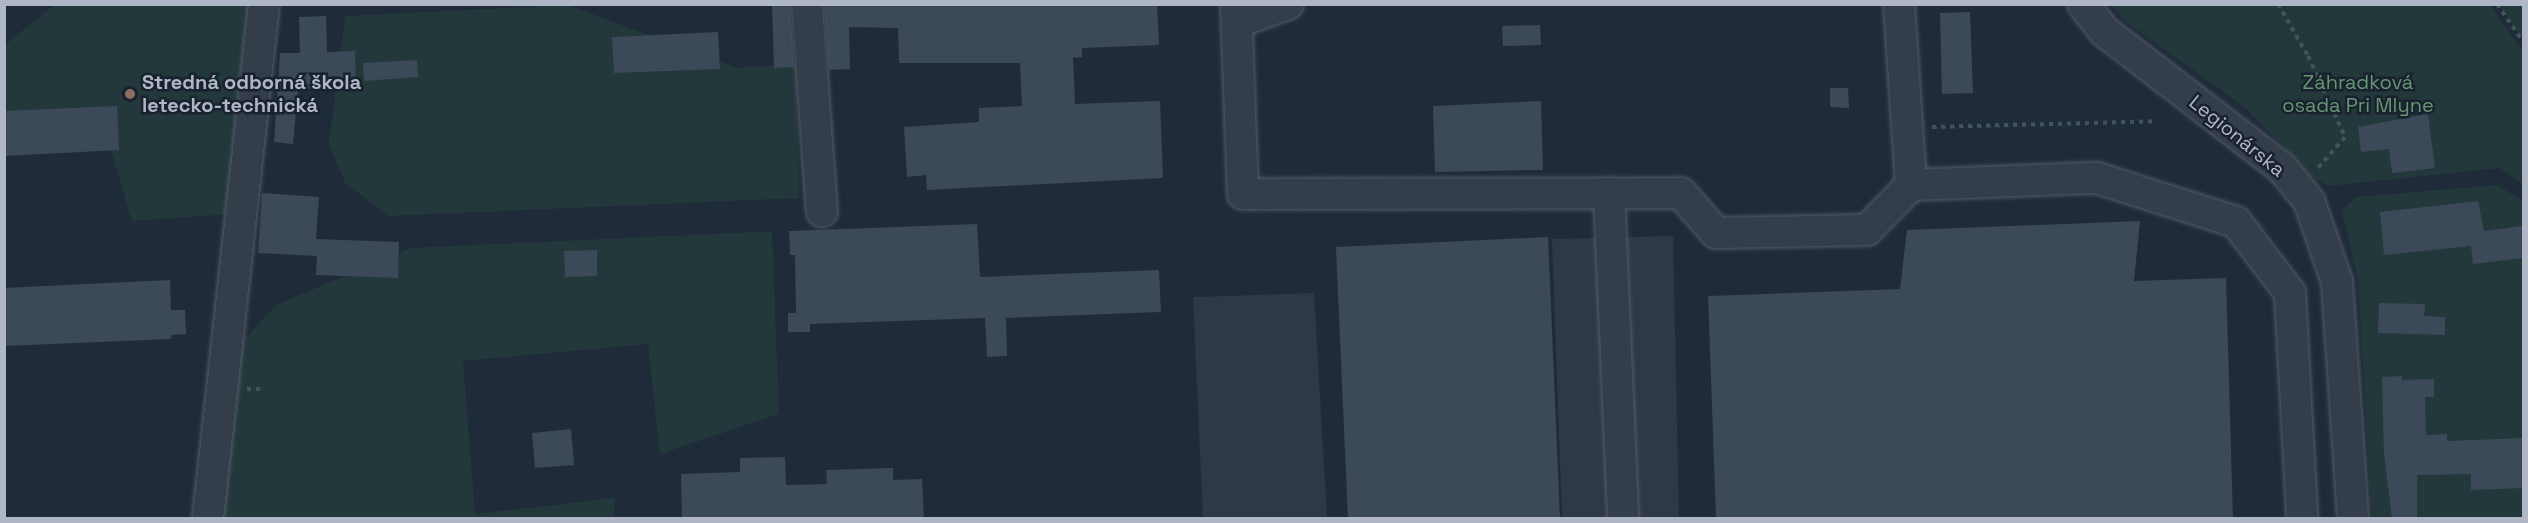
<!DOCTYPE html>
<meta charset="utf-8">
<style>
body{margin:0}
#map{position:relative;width:2528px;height:523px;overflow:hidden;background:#202b3a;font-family:"Space Grotesk",sans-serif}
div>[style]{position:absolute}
.airport>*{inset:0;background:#2e3847}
.green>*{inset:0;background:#22383b}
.building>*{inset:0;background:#3c4959}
.path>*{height:4px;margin-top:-2px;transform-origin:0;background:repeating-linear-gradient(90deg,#405558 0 4.5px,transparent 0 9px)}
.roads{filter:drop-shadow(0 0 2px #525a68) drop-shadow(0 0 2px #525a68)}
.minor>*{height:30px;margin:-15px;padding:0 15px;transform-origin:15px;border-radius:15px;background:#343d4a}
.dots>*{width:16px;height:16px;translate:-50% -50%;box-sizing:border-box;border:3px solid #19222e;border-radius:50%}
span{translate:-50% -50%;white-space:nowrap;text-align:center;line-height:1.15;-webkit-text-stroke:5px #19222e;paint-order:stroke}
.poi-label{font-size:20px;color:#afb7c6;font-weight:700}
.left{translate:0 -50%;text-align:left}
.park-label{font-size:20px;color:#659872}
.street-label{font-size:20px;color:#afb7c6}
.frame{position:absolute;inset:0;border:6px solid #afb7c6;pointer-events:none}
</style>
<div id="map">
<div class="airport">
<div style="clip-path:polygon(1673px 236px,1679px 518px,1562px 518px,1552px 239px)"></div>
<div style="clip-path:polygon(1314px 293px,1327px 518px,1203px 518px,1193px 297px)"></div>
</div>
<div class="green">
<div style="clip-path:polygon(54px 5px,251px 5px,233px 214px,132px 221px,105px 131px,5px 127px,5px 45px)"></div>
<div style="clip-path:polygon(568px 5px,737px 68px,796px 64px,799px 198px,389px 216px,345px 183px,329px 143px,345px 16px)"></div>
<div style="clip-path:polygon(2111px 5px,2490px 5px,2523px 52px,2523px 184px,2500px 168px,2328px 186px,2310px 176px,2247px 109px,2127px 23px)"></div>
<div style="clip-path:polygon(2499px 5px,2523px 5px,2523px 41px)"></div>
<div style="clip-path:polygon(2497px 185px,2523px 201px,2523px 518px,2372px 518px,2358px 280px,2342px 211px,2356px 197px)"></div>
<div style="clip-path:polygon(772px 231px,779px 414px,660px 454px,648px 344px,463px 361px,475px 514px,615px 498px,614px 518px,217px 518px,239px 345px,276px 305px,411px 248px)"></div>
</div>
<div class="building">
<div style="clip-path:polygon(772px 4px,790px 4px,794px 67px,774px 68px)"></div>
<div style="clip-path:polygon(824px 4px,1157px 4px,1159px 45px,1082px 48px,1082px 57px,1073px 58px,1075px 104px,1160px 101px,1163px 178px,927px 190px,926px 175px,907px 177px,904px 127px,979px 122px,979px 108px,1022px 106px,1020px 63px,899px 63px,898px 28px,849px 27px,850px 69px,829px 70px)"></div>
<div style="clip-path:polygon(1970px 12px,1973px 93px,1942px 94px,1940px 13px)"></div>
<div style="clip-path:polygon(326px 16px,327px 52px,355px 51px,356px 88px,298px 89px,293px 144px,274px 142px,280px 53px,300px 53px,299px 17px)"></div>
<div style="clip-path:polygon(1540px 25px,1541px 45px,1503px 46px,1502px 26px)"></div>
<div style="clip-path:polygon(718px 32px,720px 69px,614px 73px,612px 37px)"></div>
<div style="clip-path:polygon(417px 60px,418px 77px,364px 81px,363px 63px)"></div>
<div style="clip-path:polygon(1830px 88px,1848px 88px,1849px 108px,1830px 107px)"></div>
<div style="clip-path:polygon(1541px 101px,1543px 170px,1435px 172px,1433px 106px)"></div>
<div style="clip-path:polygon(117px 106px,119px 150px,4px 156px,4px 111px)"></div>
<div style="clip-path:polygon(2428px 114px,2435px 168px,2392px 173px,2389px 149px,2361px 152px,2358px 127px)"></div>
<div style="clip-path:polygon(262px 193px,319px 197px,316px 239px,399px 242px,398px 278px,316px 275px,317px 256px,258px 253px)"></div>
<div style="clip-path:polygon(2478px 201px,2484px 231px,2523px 226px,2523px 258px,2473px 264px,2471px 246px,2384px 255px,2380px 212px)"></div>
<div style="clip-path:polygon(2140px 221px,2134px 281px,2226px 278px,2233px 519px,1716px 519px,1708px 296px,1900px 289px,1907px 230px)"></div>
<div style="clip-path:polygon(977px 224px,980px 277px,1159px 270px,1161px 312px,1006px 318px,1007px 356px,987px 357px,985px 318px,810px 324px,810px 332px,788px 332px,788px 313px,796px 313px,795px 255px,790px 255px,789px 231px)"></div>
<div style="clip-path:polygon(1548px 237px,1560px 519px,1348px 519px,1336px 247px)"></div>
<div style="clip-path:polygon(597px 250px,597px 276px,565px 277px,564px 251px)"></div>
<div style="clip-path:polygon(170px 280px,171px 310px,185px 310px,186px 334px,171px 335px,171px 339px,4px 346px,4px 288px)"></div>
<div style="clip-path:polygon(2379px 303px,2425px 304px,2424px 316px,2445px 317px,2445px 335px,2378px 333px)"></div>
<div style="clip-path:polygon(2402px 376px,2402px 380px,2434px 379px,2434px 397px,2425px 397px,2426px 435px,2447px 434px,2447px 441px,2523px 438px,2523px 488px,2471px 490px,2471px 474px,2417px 475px,2417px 519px,2392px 519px,2384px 454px,2382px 377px)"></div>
<div style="clip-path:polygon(571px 429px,574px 465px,535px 468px,532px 433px)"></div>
<div style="clip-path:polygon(785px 457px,786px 485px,827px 484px,826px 470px,893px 468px,893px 480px,922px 479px,924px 519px,682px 519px,681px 474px,740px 472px,740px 458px)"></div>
</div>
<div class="path">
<div style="left:2278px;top:4px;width:60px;rotate:60deg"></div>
<div style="left:2308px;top:56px;width:89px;rotate:65.4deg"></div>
<div style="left:2345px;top:137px;width:43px;rotate:131.2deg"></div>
<div style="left:2497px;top:4px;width:47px;rotate:55.3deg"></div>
<div style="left:1932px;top:127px;width:224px;rotate:-1.5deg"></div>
<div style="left:247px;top:389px;width:15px"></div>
</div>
<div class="roads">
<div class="minor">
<div style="left:807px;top:4px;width:208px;rotate:85.9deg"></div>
<div style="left:1236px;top:4px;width:190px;rotate:87.9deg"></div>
<div style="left:1243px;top:194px;width:438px;rotate:-0.1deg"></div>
<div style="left:1681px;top:193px;width:53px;rotate:48.8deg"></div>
<div style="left:1716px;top:233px;width:151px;rotate:-1.1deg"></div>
<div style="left:1867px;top:230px;width:63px;rotate:-45.6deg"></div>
<div style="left:1911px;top:185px;width:186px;rotate:-2.2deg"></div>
<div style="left:2097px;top:178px;width:146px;rotate:17.6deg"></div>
<div style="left:2236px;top:222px;width:89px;rotate:52.7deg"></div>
<div style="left:2290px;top:293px;width:225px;rotate:86.9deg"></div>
<div style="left:1899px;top:4px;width:181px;rotate:86.2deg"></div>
<div style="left:2083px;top:4px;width:34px;rotate:52deg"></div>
<div style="left:2104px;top:31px;width:225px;rotate:37.6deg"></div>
<div style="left:2282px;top:168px;width:43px;rotate:50.7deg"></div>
<div style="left:2309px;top:201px;width:86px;rotate:70.9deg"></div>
<div style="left:2337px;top:282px;width:237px;rotate:86.1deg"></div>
<div style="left:1237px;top:22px;width:54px;rotate:-19.4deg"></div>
<div style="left:1609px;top:193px;width:325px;rotate:87.5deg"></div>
<div style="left:208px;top:518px;width:517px;rotate:-83.78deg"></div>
</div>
</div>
<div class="dots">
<div style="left:130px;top:94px;background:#8d6e63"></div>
</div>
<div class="poi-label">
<span class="left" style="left:142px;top:94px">Stredná odborná škola<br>letecko-technická</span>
</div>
<div class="park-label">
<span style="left:2358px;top:94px">Záhradková<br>osada Pri Mlyne</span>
</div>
<div class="street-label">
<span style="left:2237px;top:136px;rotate:39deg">Legionárska</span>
</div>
<div class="frame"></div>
</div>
